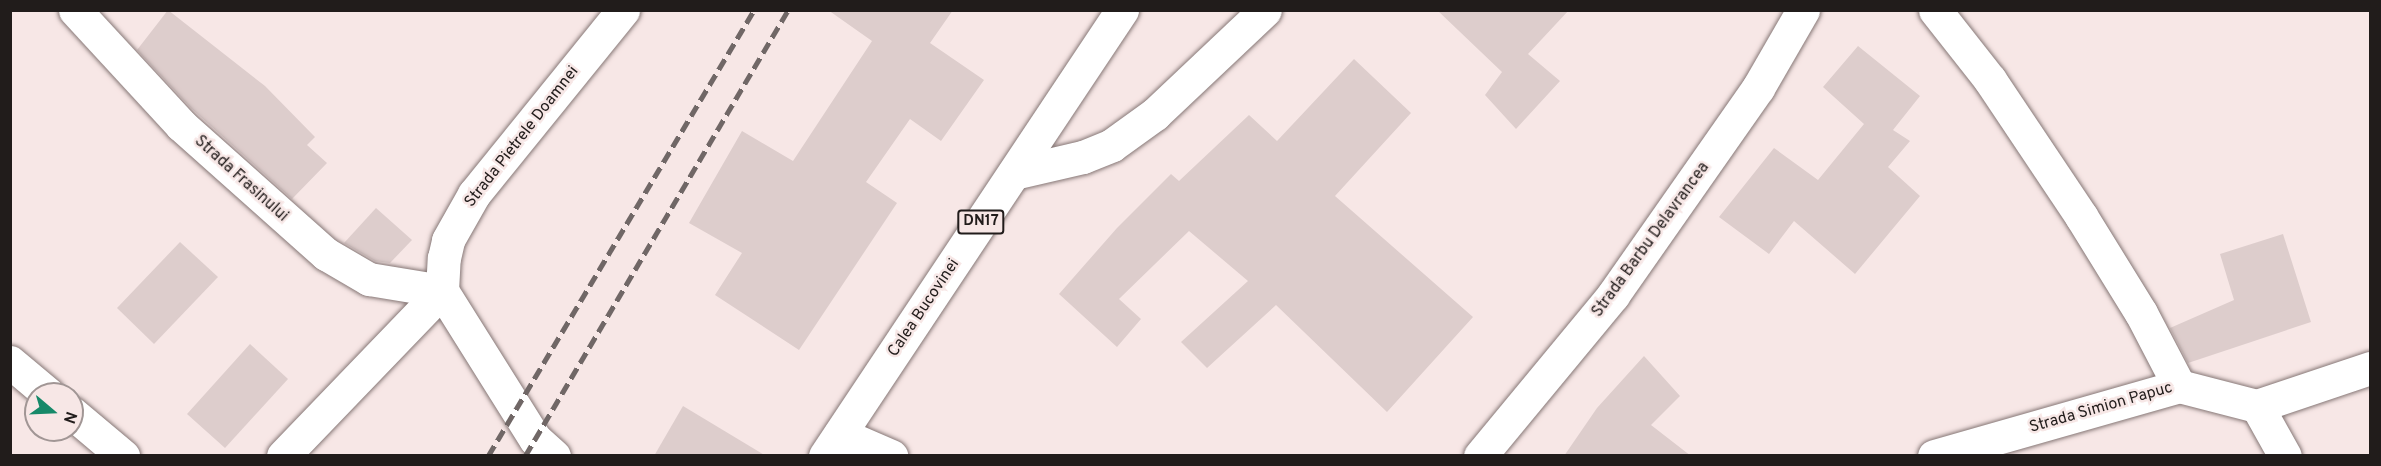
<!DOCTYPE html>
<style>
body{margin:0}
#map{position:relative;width:2381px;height:466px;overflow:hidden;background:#f7e7e6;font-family:Overpass,sans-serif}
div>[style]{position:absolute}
.building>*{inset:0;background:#ddcdcc}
.roads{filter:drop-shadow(0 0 2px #867776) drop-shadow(0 0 2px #867776)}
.street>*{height:33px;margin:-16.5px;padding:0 16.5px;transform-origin:16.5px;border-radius:16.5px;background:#fff}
.secondary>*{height:33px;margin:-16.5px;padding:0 16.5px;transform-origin:16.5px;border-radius:16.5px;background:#fff}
.highway>*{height:33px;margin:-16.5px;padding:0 16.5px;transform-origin:16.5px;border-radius:16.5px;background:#fff}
.rail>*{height:4.5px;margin-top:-2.25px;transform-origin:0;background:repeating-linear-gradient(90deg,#706766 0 12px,transparent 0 18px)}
span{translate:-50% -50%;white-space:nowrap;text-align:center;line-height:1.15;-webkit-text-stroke:5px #f7e7e6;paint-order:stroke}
.shield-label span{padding:2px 4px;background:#f7e7e6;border:2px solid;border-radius:4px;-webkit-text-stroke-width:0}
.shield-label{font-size:15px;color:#211c1b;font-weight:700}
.street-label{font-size:16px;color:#211c1b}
.frame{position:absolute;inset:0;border:12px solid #211c1b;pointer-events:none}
.north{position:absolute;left:24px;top:382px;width:60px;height:60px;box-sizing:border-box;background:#f7e7e6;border:2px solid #a19695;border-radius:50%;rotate:109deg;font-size:16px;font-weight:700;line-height:24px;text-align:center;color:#211c1b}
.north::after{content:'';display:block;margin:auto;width:21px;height:27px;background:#168969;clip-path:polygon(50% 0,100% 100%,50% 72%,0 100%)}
</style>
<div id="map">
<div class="building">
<div style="clip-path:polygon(168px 10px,265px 86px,315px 137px,307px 145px,327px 163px,292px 199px,191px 108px,137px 50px)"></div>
<div style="clip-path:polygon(828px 10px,953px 10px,930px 43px,984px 80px,941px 141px,910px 119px,866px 182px,897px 203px,799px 350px,715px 295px,742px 253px,689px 223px,742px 131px,793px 161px,872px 41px)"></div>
<div style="clip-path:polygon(1437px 10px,1569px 10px,1528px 54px,1560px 81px,1516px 129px,1485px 95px,1502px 72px)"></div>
<div style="clip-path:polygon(1858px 46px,1920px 96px,1893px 130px,1910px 141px,1888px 167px,1920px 196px,1855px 274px,1794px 221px,1769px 254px,1719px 217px,1774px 148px,1818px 180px,1864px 124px,1823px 87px)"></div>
<div style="clip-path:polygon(1354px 59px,1411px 113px,1335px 196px,1473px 317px,1387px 412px,1276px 305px,1207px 368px,1181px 342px,1248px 281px,1189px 231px,1119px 299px,1141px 319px,1117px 347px,1059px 294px,1117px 228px,1171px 174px,1179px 181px,1249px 115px,1277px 141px)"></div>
<div style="clip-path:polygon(376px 208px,412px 240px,390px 263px,375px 261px,344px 243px)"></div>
<div style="clip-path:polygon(2283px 234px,2311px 322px,2188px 363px,2170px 328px,2234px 300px,2220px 254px)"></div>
<div style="clip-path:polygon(180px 242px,218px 277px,154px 344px,117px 308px)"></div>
<div style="clip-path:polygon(250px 344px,288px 379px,225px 448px,187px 414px)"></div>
<div style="clip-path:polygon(1644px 356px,1680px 396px,1651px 425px,1691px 456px,1564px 456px,1597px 408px)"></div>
<div style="clip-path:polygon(683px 406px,766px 456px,654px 456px)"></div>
</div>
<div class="roads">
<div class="street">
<div style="left:75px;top:10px;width:156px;rotate:47.3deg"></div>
<div style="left:181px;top:125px;width:194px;rotate:41.7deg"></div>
<div style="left:326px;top:254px;width:50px;rotate:30.2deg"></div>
<div style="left:369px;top:279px;width:74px;rotate:9.3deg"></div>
<div style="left:1935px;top:10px;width:89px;rotate:51.8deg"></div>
<div style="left:1990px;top:80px;width:164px;rotate:56.2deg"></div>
<div style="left:2081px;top:216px;width:114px;rotate:58.3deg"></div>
<div style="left:2141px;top:313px;width:82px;rotate:62.5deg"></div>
<div style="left:1014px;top:173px;width:71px;rotate:-13.1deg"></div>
<div style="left:1083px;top:157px;width:31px;rotate:-22deg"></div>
<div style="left:1112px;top:145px;width:53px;rotate:-35.8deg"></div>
<div style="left:1155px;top:114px;width:151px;rotate:-43.4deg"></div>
<div style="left:10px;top:362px;width:50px;rotate:40.1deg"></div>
<div style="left:2257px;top:406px;width:57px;rotate:60.8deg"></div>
<div style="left:72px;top:413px;width:67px;rotate:40.1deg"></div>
<div style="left:840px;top:434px;width:56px;rotate:23.3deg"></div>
<div style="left:283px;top:456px;width:229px;rotate:-46.1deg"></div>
<div style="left:1480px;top:456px;width:209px;rotate:-50.4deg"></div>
<div style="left:1613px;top:295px;width:253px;rotate:-55deg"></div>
<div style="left:1758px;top:88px;width:90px;rotate:-60deg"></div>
<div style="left:1934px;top:456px;width:255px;rotate:-15.9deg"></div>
<div style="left:2179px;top:386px;width:81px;rotate:14.4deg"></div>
<div style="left:2257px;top:406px;width:119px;rotate:-18.6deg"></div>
</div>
<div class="secondary">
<div style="left:554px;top:456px;width:25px;rotate:-138deg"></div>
<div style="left:535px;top:439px;width:175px;rotate:-122.1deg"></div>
<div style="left:442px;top:291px;width:33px;rotate:-87deg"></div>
<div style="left:444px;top:258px;width:18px;rotate:-77deg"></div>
<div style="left:448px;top:240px;width:53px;rotate:-60.5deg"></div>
<div style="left:474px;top:194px;width:237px;rotate:-51deg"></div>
</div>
<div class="highway">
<div style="left:825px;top:456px;width:536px;rotate:-56.34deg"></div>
</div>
</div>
<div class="rail">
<div style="left:488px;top:456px;width:519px;rotate:-59.19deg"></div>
<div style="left:525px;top:456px;width:518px;rotate:-59.47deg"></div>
</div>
<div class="shield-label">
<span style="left:981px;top:222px">DN17</span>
</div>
<div class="street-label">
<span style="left:522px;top:137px;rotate:-52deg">Strada Pietrele Doamnei</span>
<span style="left:241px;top:179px;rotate:42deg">Strada Frasinului</span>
<span style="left:1651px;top:240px;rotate:-54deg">Strada Barbu Delavrancea</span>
<span style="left:924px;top:308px;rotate:-56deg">Calea Bucovinei</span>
<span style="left:2101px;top:408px;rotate:-16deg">Strada Simion Papuc</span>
</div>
<div class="frame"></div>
<div class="north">N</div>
</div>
